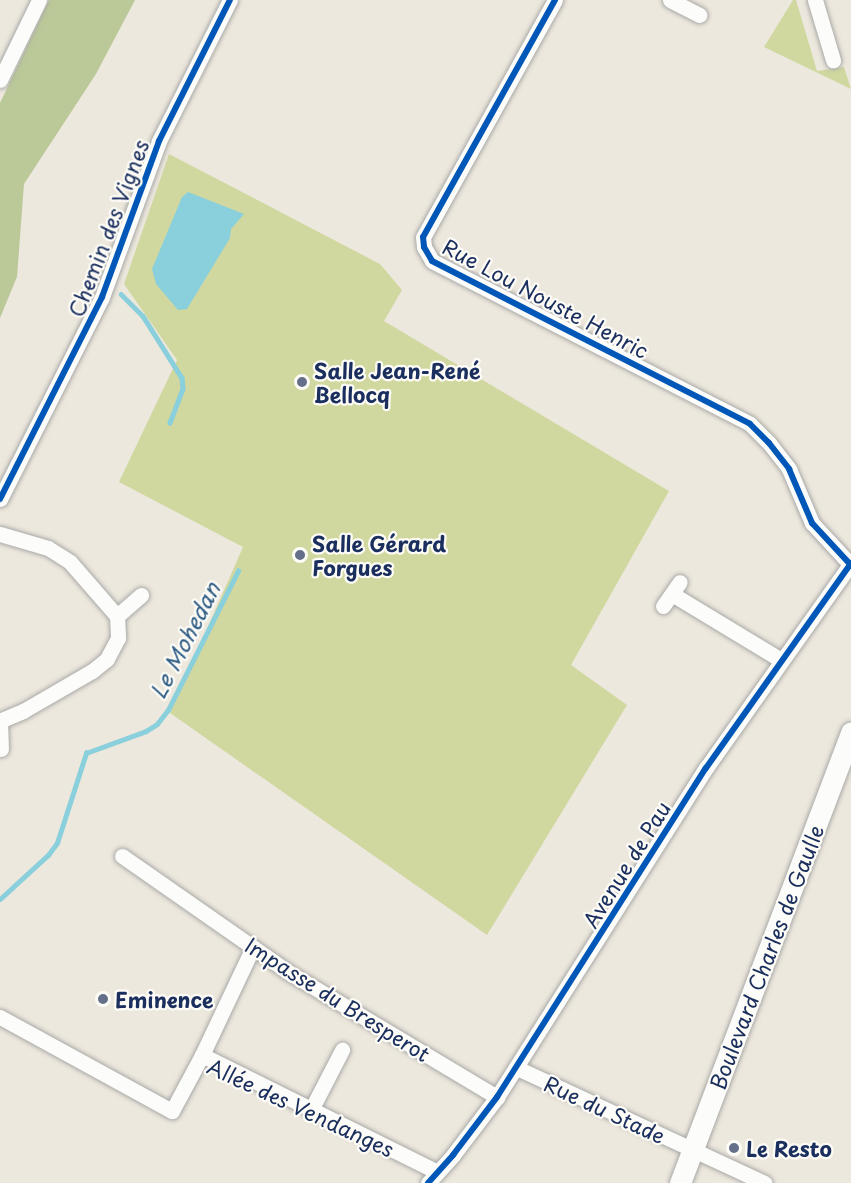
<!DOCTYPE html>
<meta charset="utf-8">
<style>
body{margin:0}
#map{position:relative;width:851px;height:1183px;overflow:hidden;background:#ede8dd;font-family:"Playpen Sans",sans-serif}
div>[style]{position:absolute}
.green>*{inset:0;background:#d0d8a0}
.forest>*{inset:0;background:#bbc999}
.water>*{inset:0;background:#89cfdc}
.stream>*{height:4.5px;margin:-2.25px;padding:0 2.25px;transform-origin:2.25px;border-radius:2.25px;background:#89cfdc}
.roads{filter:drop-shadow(0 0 2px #a9a9a8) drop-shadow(0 0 2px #a9a9a8)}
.minor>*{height:15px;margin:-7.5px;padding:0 7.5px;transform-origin:7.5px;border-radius:7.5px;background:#fcfcfa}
.secondary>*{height:21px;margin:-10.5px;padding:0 10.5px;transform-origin:10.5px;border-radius:10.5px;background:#fcfcfa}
.cycleway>*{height:6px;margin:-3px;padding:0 3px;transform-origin:3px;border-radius:3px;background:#0057b8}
.dots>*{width:16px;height:16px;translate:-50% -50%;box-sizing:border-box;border:3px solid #fdfcf7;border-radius:50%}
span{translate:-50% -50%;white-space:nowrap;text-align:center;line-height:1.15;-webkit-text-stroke:4.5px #fdfcf7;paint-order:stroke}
.street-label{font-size:21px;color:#1b2f5e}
.poi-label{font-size:21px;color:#1b2f5e;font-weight:700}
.left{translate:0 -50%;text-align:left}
.water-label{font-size:22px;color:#2f5c84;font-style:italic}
</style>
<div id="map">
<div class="green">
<div style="clip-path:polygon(793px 0,796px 0,817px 71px,844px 67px,851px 89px,764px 47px)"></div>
<div style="clip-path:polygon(169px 154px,380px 264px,402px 290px,384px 321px,669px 491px,571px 665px,627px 705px,487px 935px,170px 713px,243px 547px,119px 482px,177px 360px,124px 284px)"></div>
</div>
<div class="forest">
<div style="clip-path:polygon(49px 0,135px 0,96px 74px,24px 184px,17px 277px,0 318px,0 103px)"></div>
</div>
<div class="water">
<div style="clip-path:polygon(188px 192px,244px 214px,231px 229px,230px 238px,187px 309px,178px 310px,156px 284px,152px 269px,182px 197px)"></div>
</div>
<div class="stream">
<div style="left:121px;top:294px;width:31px;rotate:45deg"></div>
<div style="left:143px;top:316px;width:73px;rotate:57.8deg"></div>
<div style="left:182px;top:378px;width:11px;rotate:85deg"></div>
<div style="left:183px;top:389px;width:36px;rotate:111deg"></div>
<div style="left:0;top:899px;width:65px;rotate:-42.5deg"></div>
<div style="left:48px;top:855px;width:15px;rotate:-53deg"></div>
<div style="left:57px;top:843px;width:95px;rotate:-72.1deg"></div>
<div style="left:86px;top:753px;width:64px;rotate:-20.1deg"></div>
<div style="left:146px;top:731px;width:13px;rotate:-32deg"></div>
<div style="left:157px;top:724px;width:18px;rotate:-52deg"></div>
<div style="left:168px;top:710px;width:156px;rotate:-63.3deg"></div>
</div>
<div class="roads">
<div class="minor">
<div style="left:555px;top:0;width:271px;rotate:119.1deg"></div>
<div style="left:423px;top:237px;width:10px;rotate:84deg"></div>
<div style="left:424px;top:247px;width:16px;rotate:60deg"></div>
<div style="left:432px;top:261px;width:357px;rotate:27.1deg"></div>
<div style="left:750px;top:424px;width:27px;rotate:45deg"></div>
<div style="left:769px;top:443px;width:33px;rotate:52deg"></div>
<div style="left:789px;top:469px;width:59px;rotate:66.9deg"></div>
<div style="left:812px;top:523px;width:56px;rotate:47.2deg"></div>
<div style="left:670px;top:0;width:33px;rotate:27deg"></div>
<div style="left:815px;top:0;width:63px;rotate:73.3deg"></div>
<div style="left:0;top:80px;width:89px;rotate:-64deg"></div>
<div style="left:0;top:499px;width:226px;rotate:-63.2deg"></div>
<div style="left:102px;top:297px;width:166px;rotate:-69.9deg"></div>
<div style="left:159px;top:141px;width:158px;rotate:-63.3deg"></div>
<div style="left:0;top:534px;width:50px;rotate:16.3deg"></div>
<div style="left:48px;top:548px;width:26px;rotate:32deg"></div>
<div style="left:70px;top:562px;width:72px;rotate:49deg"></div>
<div style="left:117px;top:616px;width:22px;rotate:87deg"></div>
<div style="left:118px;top:638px;width:24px;rotate:118deg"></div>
<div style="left:107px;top:659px;width:19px;rotate:141deg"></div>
<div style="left:92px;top:671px;width:80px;rotate:149.9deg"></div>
<div style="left:23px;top:711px;width:25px;rotate:157deg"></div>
<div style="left:672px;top:594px;width:127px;rotate:31.2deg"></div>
<div style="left:663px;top:606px;width:29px;rotate:-55deg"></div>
<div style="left:117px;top:616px;width:32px;rotate:-41deg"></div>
<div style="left:0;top:721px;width:28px;rotate:88deg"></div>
<div style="left:122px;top:856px;width:203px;rotate:34.9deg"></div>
<div style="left:288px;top:972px;width:244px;rotate:30.9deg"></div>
<div style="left:0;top:1017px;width:196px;rotate:28.7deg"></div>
<div style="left:172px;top:1111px;width:64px;rotate:-61.8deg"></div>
<div style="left:202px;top:1055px;width:119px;rotate:-64.7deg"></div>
<div style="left:202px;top:1055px;width:263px;rotate:26.4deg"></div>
<div style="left:517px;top:1068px;width:273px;rotate:24.9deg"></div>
<div style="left:311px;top:1110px;width:68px;rotate:-62.7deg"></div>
<div style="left:428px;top:1183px;width:38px;rotate:-48deg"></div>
<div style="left:453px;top:1155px;width:73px;rotate:-52.8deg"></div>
<div style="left:497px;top:1097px;width:390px;rotate:-57.6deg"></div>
<div style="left:706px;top:768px;width:251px;rotate:-54.7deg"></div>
</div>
<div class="secondary">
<div style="left:680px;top:1183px;width:482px;rotate:-69.2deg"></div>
</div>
</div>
<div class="cycleway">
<div style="left:555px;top:0;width:271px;rotate:119.1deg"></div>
<div style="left:423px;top:237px;width:10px;rotate:84deg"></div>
<div style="left:424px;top:247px;width:16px;rotate:60deg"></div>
<div style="left:432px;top:261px;width:357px;rotate:27.1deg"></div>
<div style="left:750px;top:424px;width:27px;rotate:45deg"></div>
<div style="left:769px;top:443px;width:33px;rotate:52deg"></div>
<div style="left:789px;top:469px;width:59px;rotate:66.9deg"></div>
<div style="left:812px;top:523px;width:56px;rotate:47.2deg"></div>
<div style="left:0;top:499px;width:226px;rotate:-63.2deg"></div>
<div style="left:102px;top:297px;width:166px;rotate:-69.9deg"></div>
<div style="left:159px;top:141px;width:158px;rotate:-63.3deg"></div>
<div style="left:428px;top:1183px;width:38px;rotate:-48deg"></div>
<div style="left:453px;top:1155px;width:73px;rotate:-52.8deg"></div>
<div style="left:497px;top:1097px;width:390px;rotate:-57.6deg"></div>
<div style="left:706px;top:768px;width:251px;rotate:-54.7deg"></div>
</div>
<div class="dots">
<div style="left:302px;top:382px;background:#64708a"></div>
<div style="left:300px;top:555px;background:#64708a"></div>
<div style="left:103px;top:999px;background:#64708a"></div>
<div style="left:734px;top:1148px;background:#64708a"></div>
</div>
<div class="street-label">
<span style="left:108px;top:228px;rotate:-69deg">Chemin des Vignes</span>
<span style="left:546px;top:298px;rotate:28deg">Rue Lou Nouste Henric</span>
<span style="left:626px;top:864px;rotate:-58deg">Avenue de Pau</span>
<span style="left:766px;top:957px;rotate:-69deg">Boulevard Charles de Gaulle</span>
<span style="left:338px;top:999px;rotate:32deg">Impasse du Bresperot</span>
<span style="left:301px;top:1107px;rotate:25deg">Allée des Vendanges</span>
<span style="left:605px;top:1109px;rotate:25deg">Rue du Stade</span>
</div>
<div class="poi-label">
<span class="left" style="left:314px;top:382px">Salle Jean-René<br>Bellocq</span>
<span class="left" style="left:312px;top:555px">Salle Gérard<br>Forgues</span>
<span class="left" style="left:115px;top:999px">Eminence</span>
<span class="left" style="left:746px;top:1148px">Le Resto</span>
</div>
<div class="water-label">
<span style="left:184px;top:640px;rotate:-63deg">Le Mohedan</span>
</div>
</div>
